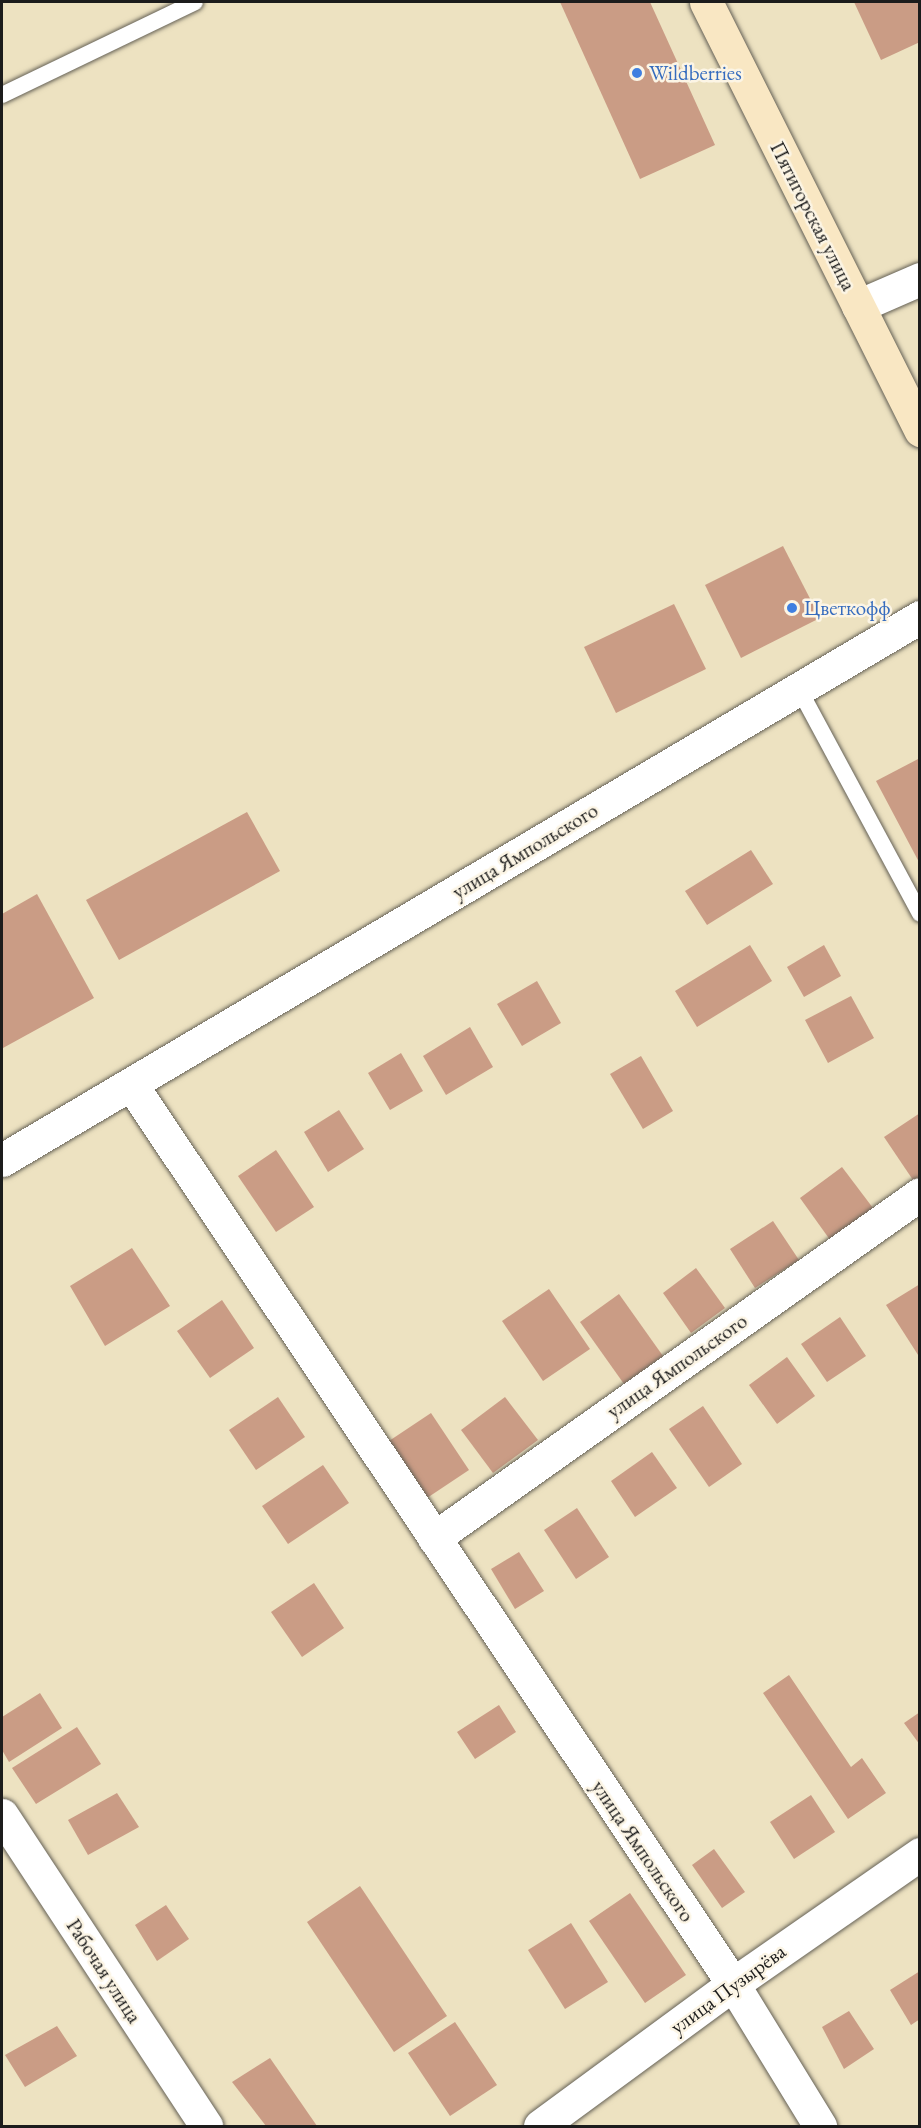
<!DOCTYPE html>
<meta charset="utf-8">
<style>
body{margin:0}
#map{position:relative;width:921px;height:2128px;overflow:hidden;background:#ede2c1;font-family:"EB Garamond",serif}
div>[style]{position:absolute}
.building>*{inset:0;background:#ca9c85}
.roads{filter:drop-shadow(0 0 2px #656156) drop-shadow(0 0 2px #656156)}
.service>*{height:16px;margin:-8px;padding:0 8px;transform-origin:8px;border-radius:8px;background:#fff}
.minor>*{height:33px;margin:-16.5px;padding:0 16.5px;transform-origin:16.5px;border-radius:16.5px;background:#fff}
.secondary>*{height:33px;margin:-16.5px;padding:0 16.5px;transform-origin:16.5px;border-radius:16.5px;background:#f9e7c3}
.dots>*{width:16px;height:16px;translate:-50% -50%;box-sizing:border-box;border:3px solid #fcf5e5;border-radius:50%}
span{translate:-50% -50%;white-space:nowrap;text-align:center;line-height:1.15;-webkit-text-stroke:5px #fcf5e5;paint-order:stroke}
.shop-label{font-size:21px;color:#366cbe}
.left{translate:0 -50%;text-align:left}
.street-label{font-size:21px;color:#1c1c1c}
.frame{position:absolute;inset:0;border:3px solid #1c1c1c;pointer-events:none}
</style>
<div id="map">
<div class="building">
<div style="clip-path:polygon(560px 2px,650px 2px,715px 145px,640px 179px)"></div>
<div style="clip-path:polygon(854px 2px,920px 2px,920px 42px,881px 60px)"></div>
<div style="clip-path:polygon(783px 546px,820px 618px,741px 658px,705px 585px)"></div>
<div style="clip-path:polygon(674px 604px,706px 669px,616px 713px,584px 647px)"></div>
<div style="clip-path:polygon(920px 758px,920px 864px,876px 781px)"></div>
<div style="clip-path:polygon(247px 812px,280px 871px,119px 960px,86px 900px)"></div>
<div style="clip-path:polygon(751px 850px,773px 884px,707px 925px,685px 891px)"></div>
<div style="clip-path:polygon(37px 894px,94px 998px,3px 1048px,2px 914px)"></div>
<div style="clip-path:polygon(750px 945px,772px 981px,697px 1027px,675px 991px)"></div>
<div style="clip-path:polygon(824px 945px,841px 976px,804px 997px,787px 967px)"></div>
<div style="clip-path:polygon(537px 981px,561px 1023px,522px 1046px,497px 1004px)"></div>
<div style="clip-path:polygon(851px 996px,874px 1038px,828px 1063px,805px 1020px)"></div>
<div style="clip-path:polygon(470px 1027px,493px 1067px,446px 1095px,423px 1056px)"></div>
<div style="clip-path:polygon(401px 1053px,423px 1091px,390px 1110px,368px 1073px)"></div>
<div style="clip-path:polygon(641px 1056px,673px 1111px,643px 1129px,610px 1074px)"></div>
<div style="clip-path:polygon(339px 1110px,364px 1149px,328px 1172px,304px 1132px)"></div>
<div style="clip-path:polygon(920px 1113px,920px 1180px,915px 1183px,884px 1137px)"></div>
<div style="clip-path:polygon(276px 1150px,314px 1207px,276px 1232px,238px 1176px)"></div>
<div style="clip-path:polygon(842px 1167px,876px 1212px,833px 1244px,800px 1198px)"></div>
<div style="clip-path:polygon(773px 1221px,799px 1260px,755px 1288px,730px 1249px)"></div>
<div style="clip-path:polygon(132px 1248px,170px 1306px,105px 1346px,70px 1286px)"></div>
<div style="clip-path:polygon(696px 1268px,725px 1308px,691px 1333px,663px 1293px)"></div>
<div style="clip-path:polygon(920px 1284px,920px 1358px,886px 1305px)"></div>
<div style="clip-path:polygon(549px 1289px,590px 1349px,543px 1381px,502px 1321px)"></div>
<div style="clip-path:polygon(619px 1294px,663px 1356px,624px 1384px,580px 1322px)"></div>
<div style="clip-path:polygon(222px 1300px,254px 1348px,210px 1378px,177px 1331px)"></div>
<div style="clip-path:polygon(840px 1317px,866px 1356px,827px 1382px,801px 1344px)"></div>
<div style="clip-path:polygon(787px 1357px,815px 1396px,777px 1424px,749px 1385px)"></div>
<div style="clip-path:polygon(278px 1397px,305px 1437px,256px 1470px,229px 1430px)"></div>
<div style="clip-path:polygon(505px 1397px,538px 1440px,493px 1473px,461px 1430px)"></div>
<div style="clip-path:polygon(703px 1406px,742px 1464px,709px 1487px,669px 1429px)"></div>
<div style="clip-path:polygon(431px 1413px,469px 1470px,421px 1502px,383px 1445px)"></div>
<div style="clip-path:polygon(652px 1452px,677px 1488px,635px 1517px,611px 1481px)"></div>
<div style="clip-path:polygon(323px 1465px,349px 1503px,288px 1544px,262px 1506px)"></div>
<div style="clip-path:polygon(577px 1508px,609px 1557px,576px 1579px,544px 1530px)"></div>
<div style="clip-path:polygon(519px 1552px,544px 1591px,515px 1609px,491px 1569px)"></div>
<div style="clip-path:polygon(314px 1583px,344px 1628px,302px 1657px,271px 1612px)"></div>
<div style="clip-path:polygon(789px 1675px,851px 1767px,862px 1758px,886px 1793px,848px 1819px,763px 1693px)"></div>
<div style="clip-path:polygon(40px 1693px,62px 1728px,9px 1762px,2px 1750px,2px 1717px)"></div>
<div style="clip-path:polygon(499px 1705px,516px 1732px,475px 1759px,457px 1732px)"></div>
<div style="clip-path:polygon(920px 1712px,920px 1745px,904px 1723px)"></div>
<div style="clip-path:polygon(77px 1727px,101px 1764px,36px 1804px,12px 1768px)"></div>
<div style="clip-path:polygon(117px 1793px,139px 1827px,88px 1855px,68px 1820px)"></div>
<div style="clip-path:polygon(811px 1795px,835px 1832px,794px 1859px,770px 1822px)"></div>
<div style="clip-path:polygon(714px 1849px,745px 1892px,722px 1908px,692px 1865px)"></div>
<div style="clip-path:polygon(360px 1886px,447px 2016px,394px 2052px,307px 1922px)"></div>
<div style="clip-path:polygon(630px 1893px,686px 1975px,645px 2003px,589px 1921px)"></div>
<div style="clip-path:polygon(166px 1905px,189px 1939px,157px 1961px,135px 1925px)"></div>
<div style="clip-path:polygon(571px 1923px,608px 1982px,565px 2009px,528px 1950px)"></div>
<div style="clip-path:polygon(920px 1971px,920px 2019px,911px 2025px,890px 1990px)"></div>
<div style="clip-path:polygon(849px 2011px,874px 2049px,844px 2069px,822px 2027px)"></div>
<div style="clip-path:polygon(455px 2022px,497px 2085px,450px 2116px,408px 2053px)"></div>
<div style="clip-path:polygon(57px 2026px,77px 2056px,25px 2087px,5px 2055px)"></div>
<div style="clip-path:polygon(270px 2058px,317px 2126px,266px 2126px,232px 2082px)"></div>
</div>
<div class="roads">
<div class="service">
<div style="left:2px;top:95px;width:214px;rotate:-25.7deg"></div>
<div style="left:799px;top:689px;width:255px;rotate:61.7deg"></div>
</div>
<div class="minor">
<div style="left:858px;top:306px;width:68px;rotate:-23.5deg"></div>
<div style="left:131px;top:1084px;width:1083px;rotate:56.22deg"></div>
<div style="left:733px;top:1984px;width:167px;rotate:58.5deg"></div>
<div style="left:2px;top:1160px;width:1067px;rotate:-30.6deg"></div>
<div style="left:434px;top:1538px;width:595px;rotate:-35.29deg"></div>
<div style="left:2px;top:1815px;width:372px;rotate:56.7deg"></div>
<div style="left:540px;top:2126px;width:240px;rotate:-36.3deg"></div>
<div style="left:733px;top:1984px;width:228px;rotate:-34.8deg"></div>
</div>
<div class="secondary">
<div style="left:706px;top:2px;width:479px;rotate:63.4deg"></div>
</div>
</div>
<div class="dots">
<div style="left:637px;top:73px;background:#3f7fe0"></div>
<div style="left:792px;top:608px;background:#3f7fe0"></div>
</div>
<div class="shop-label">
<span class="left" style="left:649px;top:73px">Wildberries</span>
<span class="left" style="left:804px;top:608px">Цветкофф</span>
</div>
<div class="street-label">
<span style="left:813px;top:216px;rotate:63deg">Пятигорская улица</span>
<span style="left:525px;top:851px;rotate:-31deg">улица Ямпольского</span>
<span style="left:677px;top:1366px;rotate:-35deg">улица Ямпольского</span>
<span style="left:643px;top:1851px;rotate:56deg">улица Ямпольского</span>
<span style="left:104px;top:1971px;rotate:57deg">Рабочая улица</span>
<span style="left:728px;top:1989px;rotate:-36deg">улица Пузырёва</span>
</div>
<div class="frame"></div>
</div>
